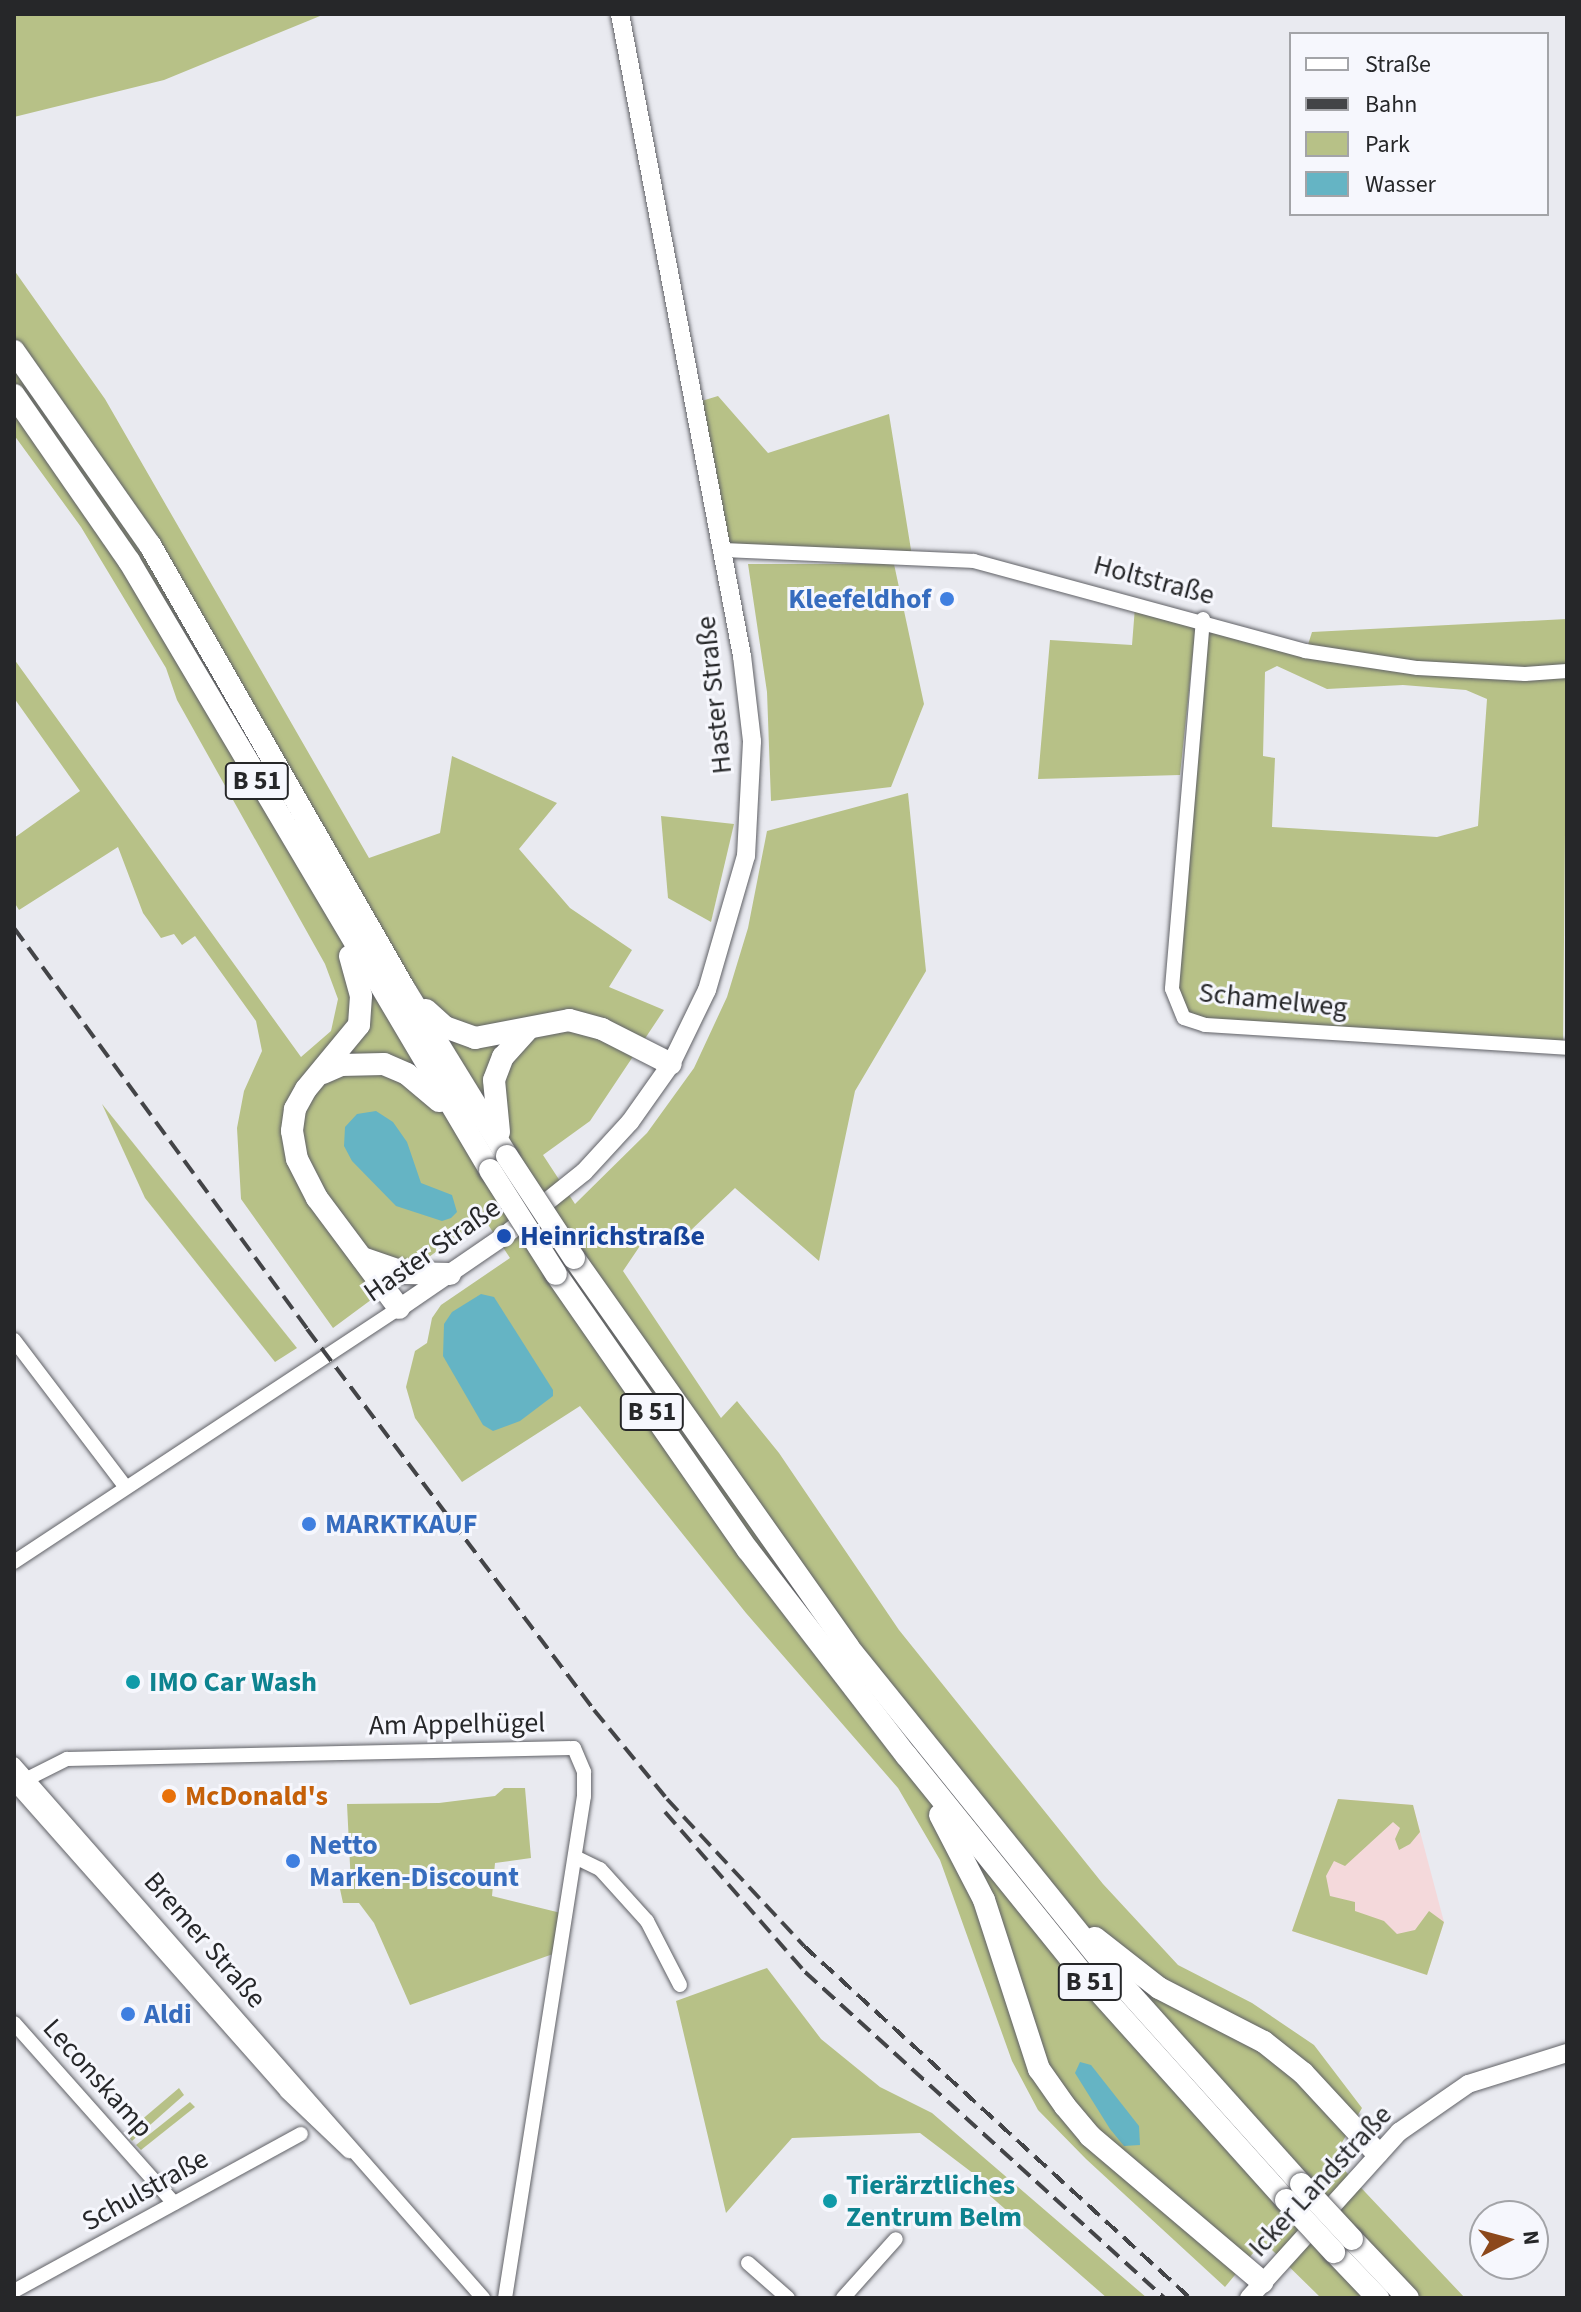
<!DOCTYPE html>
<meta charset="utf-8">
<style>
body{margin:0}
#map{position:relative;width:1581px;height:2312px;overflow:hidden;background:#e9eaf0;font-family:"Source Sans 3",sans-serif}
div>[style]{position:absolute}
.industrial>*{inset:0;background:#f4d9db}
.green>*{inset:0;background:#b7c187}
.water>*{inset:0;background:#65b4c4}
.roads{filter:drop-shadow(0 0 2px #606166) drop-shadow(0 0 2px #606166)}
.minor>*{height:14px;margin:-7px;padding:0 7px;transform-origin:7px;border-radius:7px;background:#fff}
.major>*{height:18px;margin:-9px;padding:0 9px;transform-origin:9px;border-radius:9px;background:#fff}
.highway>*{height:22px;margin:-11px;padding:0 11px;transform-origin:11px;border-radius:11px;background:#fff}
.rail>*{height:4px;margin-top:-2px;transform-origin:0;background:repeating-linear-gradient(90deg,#434447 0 16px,transparent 0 24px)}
.bridges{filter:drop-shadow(0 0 2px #606166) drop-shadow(0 0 2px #606166)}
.highway-bridge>*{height:22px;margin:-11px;padding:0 11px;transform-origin:11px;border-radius:11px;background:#fff}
.dots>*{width:22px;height:22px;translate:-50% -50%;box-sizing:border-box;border:4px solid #f6f7fd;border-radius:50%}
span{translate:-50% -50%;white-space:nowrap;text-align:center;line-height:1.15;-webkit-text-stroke:6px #f6f7fd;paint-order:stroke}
.shield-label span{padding:2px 6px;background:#f6f7fd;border:2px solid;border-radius:6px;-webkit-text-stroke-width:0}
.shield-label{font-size:26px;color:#262729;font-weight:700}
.street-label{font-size:28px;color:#262729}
.shop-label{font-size:28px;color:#366cbe;font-weight:700}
.right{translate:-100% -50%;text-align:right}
.left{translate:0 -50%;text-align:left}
.transit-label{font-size:28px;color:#164399;font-weight:700}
.culture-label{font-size:28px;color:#0d838f;font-weight:700}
.food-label{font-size:28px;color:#c56008;font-weight:700}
.frame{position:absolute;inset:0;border:16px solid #262729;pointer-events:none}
.legend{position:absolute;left:1289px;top:32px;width:260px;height:184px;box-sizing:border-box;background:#f6f7fd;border:2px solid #a3a4a8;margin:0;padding:10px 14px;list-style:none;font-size:24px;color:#262729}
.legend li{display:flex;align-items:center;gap:16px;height:40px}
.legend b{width:40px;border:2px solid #a3a4a8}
.north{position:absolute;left:1469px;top:2200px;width:80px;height:80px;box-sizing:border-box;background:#f6f7fd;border:2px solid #a3a4a8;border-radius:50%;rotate:84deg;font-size:22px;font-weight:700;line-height:32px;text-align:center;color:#262729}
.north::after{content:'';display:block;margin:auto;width:28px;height:36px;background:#8c481b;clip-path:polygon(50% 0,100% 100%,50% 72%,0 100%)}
</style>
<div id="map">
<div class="industrial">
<div style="clip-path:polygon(1338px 1799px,1413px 1805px,1444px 1922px,1427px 1975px,1292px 1931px)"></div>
</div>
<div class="green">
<div style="clip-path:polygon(14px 14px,325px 14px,164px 80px,14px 117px)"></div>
<div style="clip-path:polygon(14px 270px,105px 399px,369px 858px,440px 833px,452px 756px,557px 803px,519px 849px,570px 908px,632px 950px,609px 987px,664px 1010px,590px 1121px,543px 1155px,575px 1204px,647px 1133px,694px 1068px,727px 997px,748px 928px,767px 831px,908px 793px,926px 971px,855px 1091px,819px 1261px,735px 1188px,689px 1232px,650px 1231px,623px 1271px,721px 1418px,737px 1401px,779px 1453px,899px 1630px,1103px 1884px,1178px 1965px,1252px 2003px,1314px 2045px,1362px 2108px,1333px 2158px,1465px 2298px,1321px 2298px,1263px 2241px,1225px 2287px,1086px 2159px,1038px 2110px,1012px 2061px,940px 1860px,898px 1788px,746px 1613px,580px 1406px,462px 1482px,415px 1418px,406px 1387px,415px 1351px,427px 1343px,432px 1318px,441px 1305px,510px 1258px,483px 1217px,333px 1328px,241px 1199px,237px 1128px,244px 1091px,262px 1051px,256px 1021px,195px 936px,182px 945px,174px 934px,161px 938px,143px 913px,118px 847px,19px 910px,14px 902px,14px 838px,80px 791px,14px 698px,14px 659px,301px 1057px,331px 1031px,338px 999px,325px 964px,177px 700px,166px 668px,81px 527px,14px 435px)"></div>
<div style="clip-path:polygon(718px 396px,768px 453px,889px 414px,912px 556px,725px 550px,695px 403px)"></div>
<div style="clip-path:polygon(748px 564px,894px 564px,924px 704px,891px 787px,771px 801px,767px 692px)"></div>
<div style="clip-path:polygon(1135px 607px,1196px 624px,1180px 775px,1038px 779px,1050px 640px,1132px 645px)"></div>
<div style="clip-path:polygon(evenodd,1203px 619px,1306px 651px,1312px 632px,1567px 619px,1563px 1048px,1184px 1018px,1172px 989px,1203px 619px,1277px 666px,1327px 689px,1403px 685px,1466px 690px,1487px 699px,1478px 826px,1437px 837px,1272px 827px,1275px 758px,1263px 756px,1265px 672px,1277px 666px)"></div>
<div style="clip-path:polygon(661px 816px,734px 824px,711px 922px,668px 898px)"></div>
<div style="clip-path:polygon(102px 1104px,297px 1348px,275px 1362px,145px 1198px)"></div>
<div style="clip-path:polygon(504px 1788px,525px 1788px,531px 1858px,495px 1863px,492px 1896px,561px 1913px,553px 1954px,410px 2005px,374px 1923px,359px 1903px,343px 1903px,340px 1889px,351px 1885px,347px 1804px,439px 1803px,495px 1796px)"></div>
<div style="clip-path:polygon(1338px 1799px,1413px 1805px,1420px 1832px,1410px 1844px,1399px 1850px,1395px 1839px,1400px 1828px,1393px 1822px,1345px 1866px,1334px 1861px,1326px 1876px,1330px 1896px,1355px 1902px,1355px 1911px,1384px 1921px,1397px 1934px,1415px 1930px,1429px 1911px,1444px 1922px,1427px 1975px,1292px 1931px)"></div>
<div style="clip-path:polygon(767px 1968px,821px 2039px,880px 2087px,932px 2113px,1147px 2298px,1107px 2298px,981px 2188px,974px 2174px,920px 2133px,792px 2138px,726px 2213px,676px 2001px)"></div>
<div style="clip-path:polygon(179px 2088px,184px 2095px,132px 2141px,126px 2133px)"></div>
<div style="clip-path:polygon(190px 2102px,195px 2107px,141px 2150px,136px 2145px)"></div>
</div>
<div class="water">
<div style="clip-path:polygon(376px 1111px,393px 1122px,407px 1142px,421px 1183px,452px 1195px,457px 1212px,451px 1218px,442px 1221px,396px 1206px,352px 1161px,344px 1146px,345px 1127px,357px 1114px)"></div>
<div style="clip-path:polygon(481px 1294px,494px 1297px,553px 1390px,553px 1396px,520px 1421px,493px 1431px,483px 1425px,443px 1356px,444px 1324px,452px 1312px)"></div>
<div style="clip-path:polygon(1080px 2062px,1091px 2065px,1139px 2126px,1140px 2145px,1124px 2146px,1110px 2129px,1075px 2073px)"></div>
</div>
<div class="roads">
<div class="minor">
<div style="left:725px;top:550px;width:249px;rotate:2.5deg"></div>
<div style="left:974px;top:561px;width:343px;rotate:15.2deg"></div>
<div style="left:1305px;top:651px;width:114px;rotate:8.6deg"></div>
<div style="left:1418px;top:668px;width:107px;rotate:3.2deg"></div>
<div style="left:1525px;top:674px;width:42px;rotate:-4.1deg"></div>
<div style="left:1203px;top:619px;width:371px;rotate:94.8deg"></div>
<div style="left:1172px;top:989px;width:31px;rotate:68deg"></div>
<div style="left:1184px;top:1018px;width:22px;rotate:18deg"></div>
<div style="left:1205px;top:1025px;width:363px;rotate:3.6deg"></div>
<div style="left:14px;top:1340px;width:183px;rotate:52.8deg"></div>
<div style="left:14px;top:1562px;width:461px;rotate:-33.4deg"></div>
<div style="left:14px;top:1764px;width:711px;rotate:48.71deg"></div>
<div style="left:27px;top:1779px;width:45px;rotate:-26.6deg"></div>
<div style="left:67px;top:1759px;width:507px;rotate:-1.24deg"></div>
<div style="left:574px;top:1748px;width:26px;rotate:67deg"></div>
<div style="left:584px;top:1772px;width:24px;rotate:90deg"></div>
<div style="left:584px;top:1796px;width:508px;rotate:98.94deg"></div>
<div style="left:14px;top:1783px;width:412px;rotate:48.5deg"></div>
<div style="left:287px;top:2092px;width:86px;rotate:43.6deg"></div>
<div style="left:575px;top:1857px;width:28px;rotate:26deg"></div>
<div style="left:600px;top:1869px;width:70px;rotate:47.9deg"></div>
<div style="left:647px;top:1921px;width:72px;rotate:62.7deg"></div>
<div style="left:14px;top:2023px;width:241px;rotate:48.4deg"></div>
<div style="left:748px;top:2263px;width:53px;rotate:41.2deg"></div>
<div style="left:14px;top:2291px;width:327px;rotate:-28.7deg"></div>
<div style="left:843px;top:2298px;width:79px;rotate:-48.1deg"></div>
</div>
<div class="major">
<div style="left:399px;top:1308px;width:127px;rotate:-34.4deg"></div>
<div style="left:504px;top:1236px;width:102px;rotate:-38.7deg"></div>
<div style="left:584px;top:1172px;width:68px;rotate:-47.4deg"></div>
<div style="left:630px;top:1122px;width:71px;rotate:-54.7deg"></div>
<div style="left:671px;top:1064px;width:82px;rotate:-64.1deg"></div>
<div style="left:707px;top:990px;width:140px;rotate:-73.8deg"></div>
<div style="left:746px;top:856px;width:115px;rotate:-87deg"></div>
<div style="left:752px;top:741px;width:86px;rotate:-96.7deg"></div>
<div style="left:742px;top:656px;width:653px;rotate:-100.76deg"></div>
<div style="left:1249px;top:2298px;width:224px;rotate:-47.9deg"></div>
<div style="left:1399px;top:2132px;width:84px;rotate:-34.8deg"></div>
<div style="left:1468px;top:2084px;width:104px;rotate:-17.4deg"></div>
</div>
<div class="highway">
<div style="left:14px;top:351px;width:237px;rotate:55deg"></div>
<div style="left:150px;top:545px;width:513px;rotate:60.19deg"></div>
<div style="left:405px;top:990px;width:195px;rotate:58.4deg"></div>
<div style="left:14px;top:395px;width:202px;rotate:55.3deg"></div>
<div style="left:129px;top:561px;width:708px;rotate:59.34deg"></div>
<div style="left:350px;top:956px;width:41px;rotate:74.6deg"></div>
<div style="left:361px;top:996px;width:29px;rotate:94deg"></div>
<div style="left:359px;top:1025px;width:83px;rotate:129.6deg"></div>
<div style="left:306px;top:1089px;width:23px;rotate:119deg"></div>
<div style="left:295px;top:1109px;width:22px;rotate:98deg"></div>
<div style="left:292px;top:1131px;width:28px;rotate:80deg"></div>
<div style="left:297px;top:1159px;width:44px;rotate:62.9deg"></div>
<div style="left:317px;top:1198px;width:137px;rotate:53.3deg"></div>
<div style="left:426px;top:1010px;width:25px;rotate:42deg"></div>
<div style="left:445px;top:1027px;width:32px;rotate:20deg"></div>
<div style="left:475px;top:1038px;width:96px;rotate:-10.8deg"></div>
<div style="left:569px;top:1020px;width:34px;rotate:15deg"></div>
<div style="left:602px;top:1029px;width:77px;rotate:26.9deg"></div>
<div style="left:323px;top:1073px;width:20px;rotate:-24deg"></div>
<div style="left:341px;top:1065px;width:43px;rotate:-1.3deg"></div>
<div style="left:384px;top:1064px;width:25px;rotate:23deg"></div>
<div style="left:407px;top:1074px;width:42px;rotate:40.2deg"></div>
<div style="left:499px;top:1132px;width:52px;rotate:-95.5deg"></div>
<div style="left:494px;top:1080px;width:25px;rotate:-69deg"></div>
<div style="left:503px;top:1057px;width:36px;rotate:-48deg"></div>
<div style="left:362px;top:1258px;width:46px;rotate:18.8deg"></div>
<div style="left:406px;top:1273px;width:44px;rotate:1.3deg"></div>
<div style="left:574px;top:1258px;width:476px;rotate:54.8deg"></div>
<div style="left:848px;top:1647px;width:403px;rotate:51.1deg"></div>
<div style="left:1101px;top:1961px;width:300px;rotate:48.1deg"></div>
<div style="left:556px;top:1274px;width:336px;rotate:55.2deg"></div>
<div style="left:748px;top:1550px;width:259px;rotate:52.4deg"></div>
<div style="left:906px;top:1755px;width:282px;rotate:51.1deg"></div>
<div style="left:1083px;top:1974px;width:304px;rotate:48.1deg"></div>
<div style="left:940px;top:1815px;width:96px;rotate:62.6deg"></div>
<div style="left:984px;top:1900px;width:178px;rotate:72deg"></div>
<div style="left:1039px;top:2069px;width:45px;rotate:54.9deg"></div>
<div style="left:1065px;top:2106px;width:39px;rotate:50deg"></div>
<div style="left:1090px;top:2136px;width:226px;rotate:40.3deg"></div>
<div style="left:1095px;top:1938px;width:81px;rotate:38deg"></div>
<div style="left:1159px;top:1988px;width:118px;rotate:27.2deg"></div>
<div style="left:1264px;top:2042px;width:50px;rotate:38.5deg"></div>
<div style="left:1303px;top:2073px;width:109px;rotate:47.2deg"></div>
<div style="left:1352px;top:2239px;width:81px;rotate:46.5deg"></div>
<div style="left:1334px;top:2252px;width:64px;rotate:46.3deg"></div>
</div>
</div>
<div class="rail">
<div style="left:14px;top:928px;width:497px;rotate:53.8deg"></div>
<div style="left:307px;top:1329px;width:477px;rotate:53deg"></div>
<div style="left:594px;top:1710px;width:115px;rotate:50.6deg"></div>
<div style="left:667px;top:1799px;width:201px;rotate:47deg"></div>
<div style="left:804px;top:1946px;width:522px;rotate:42.36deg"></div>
<div style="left:665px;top:1812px;width:213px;rotate:48.8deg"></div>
<div style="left:805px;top:1972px;width:486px;rotate:42.2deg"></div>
</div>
<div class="bridges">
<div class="highway-bridge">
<div style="left:507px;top:1156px;width:122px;rotate:56.7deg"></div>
<div style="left:490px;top:1170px;width:123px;rotate:57.6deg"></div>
<div style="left:1301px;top:2184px;width:75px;rotate:47.2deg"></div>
<div style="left:1286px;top:2200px;width:71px;rotate:47.3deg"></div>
</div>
</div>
<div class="dots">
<div style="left:947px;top:599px;background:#3f7fe0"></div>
<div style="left:504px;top:1236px;background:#1a4fb4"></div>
<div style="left:309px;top:1524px;background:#3f7fe0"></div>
<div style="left:133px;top:1682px;background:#0f9aa8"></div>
<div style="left:169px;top:1796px;background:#e8710a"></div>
<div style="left:293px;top:1861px;background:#3f7fe0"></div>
<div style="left:128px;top:2014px;background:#3f7fe0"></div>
<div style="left:830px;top:2201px;background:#0f9aa8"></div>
</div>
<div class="shield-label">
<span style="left:257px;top:781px">B 51</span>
<span style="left:652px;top:1412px">B 51</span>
<span style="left:1090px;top:1982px">B 51</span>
</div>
<div class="street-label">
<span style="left:1154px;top:580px;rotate:15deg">Holtstraße</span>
<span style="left:714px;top:695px;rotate:-96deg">Haster Straße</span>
<span style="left:1273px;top:1000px;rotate:6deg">Schamelweg</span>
<span style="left:432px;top:1250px;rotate:-35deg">Haster Straße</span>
<span style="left:457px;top:1724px;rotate:-1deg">Am Appelhügel</span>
<span style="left:205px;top:1940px;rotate:49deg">Bremer Straße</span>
<span style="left:98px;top:2078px;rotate:48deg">Leconskamp</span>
<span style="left:1320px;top:2181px;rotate:-47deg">Icker Landstraße</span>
<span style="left:145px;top:2190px;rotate:-29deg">Schulstraße</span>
</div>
<div class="shop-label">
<span class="right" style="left:931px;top:599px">Kleefeldhof</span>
<span class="left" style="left:325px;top:1524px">MARKTKAUF</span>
<span class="left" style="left:309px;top:1861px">Netto<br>Marken-Discount</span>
<span class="left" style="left:144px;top:2014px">Aldi</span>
</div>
<div class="transit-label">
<span class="left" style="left:520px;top:1236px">Heinrichstraße</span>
</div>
<div class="culture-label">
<span class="left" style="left:149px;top:1682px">IMO Car Wash</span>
<span class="left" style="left:846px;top:2201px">Tierärztliches<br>Zentrum Belm</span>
</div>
<div class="food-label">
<span class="left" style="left:185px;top:1796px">McDonald's</span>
</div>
<div class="frame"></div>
<ul class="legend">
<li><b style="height:10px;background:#fff"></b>Straße</li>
<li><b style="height:10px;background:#434447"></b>Bahn</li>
<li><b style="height:22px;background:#b7c187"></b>Park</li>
<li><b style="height:22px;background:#65b4c4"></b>Wasser</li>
</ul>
<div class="north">N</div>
</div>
